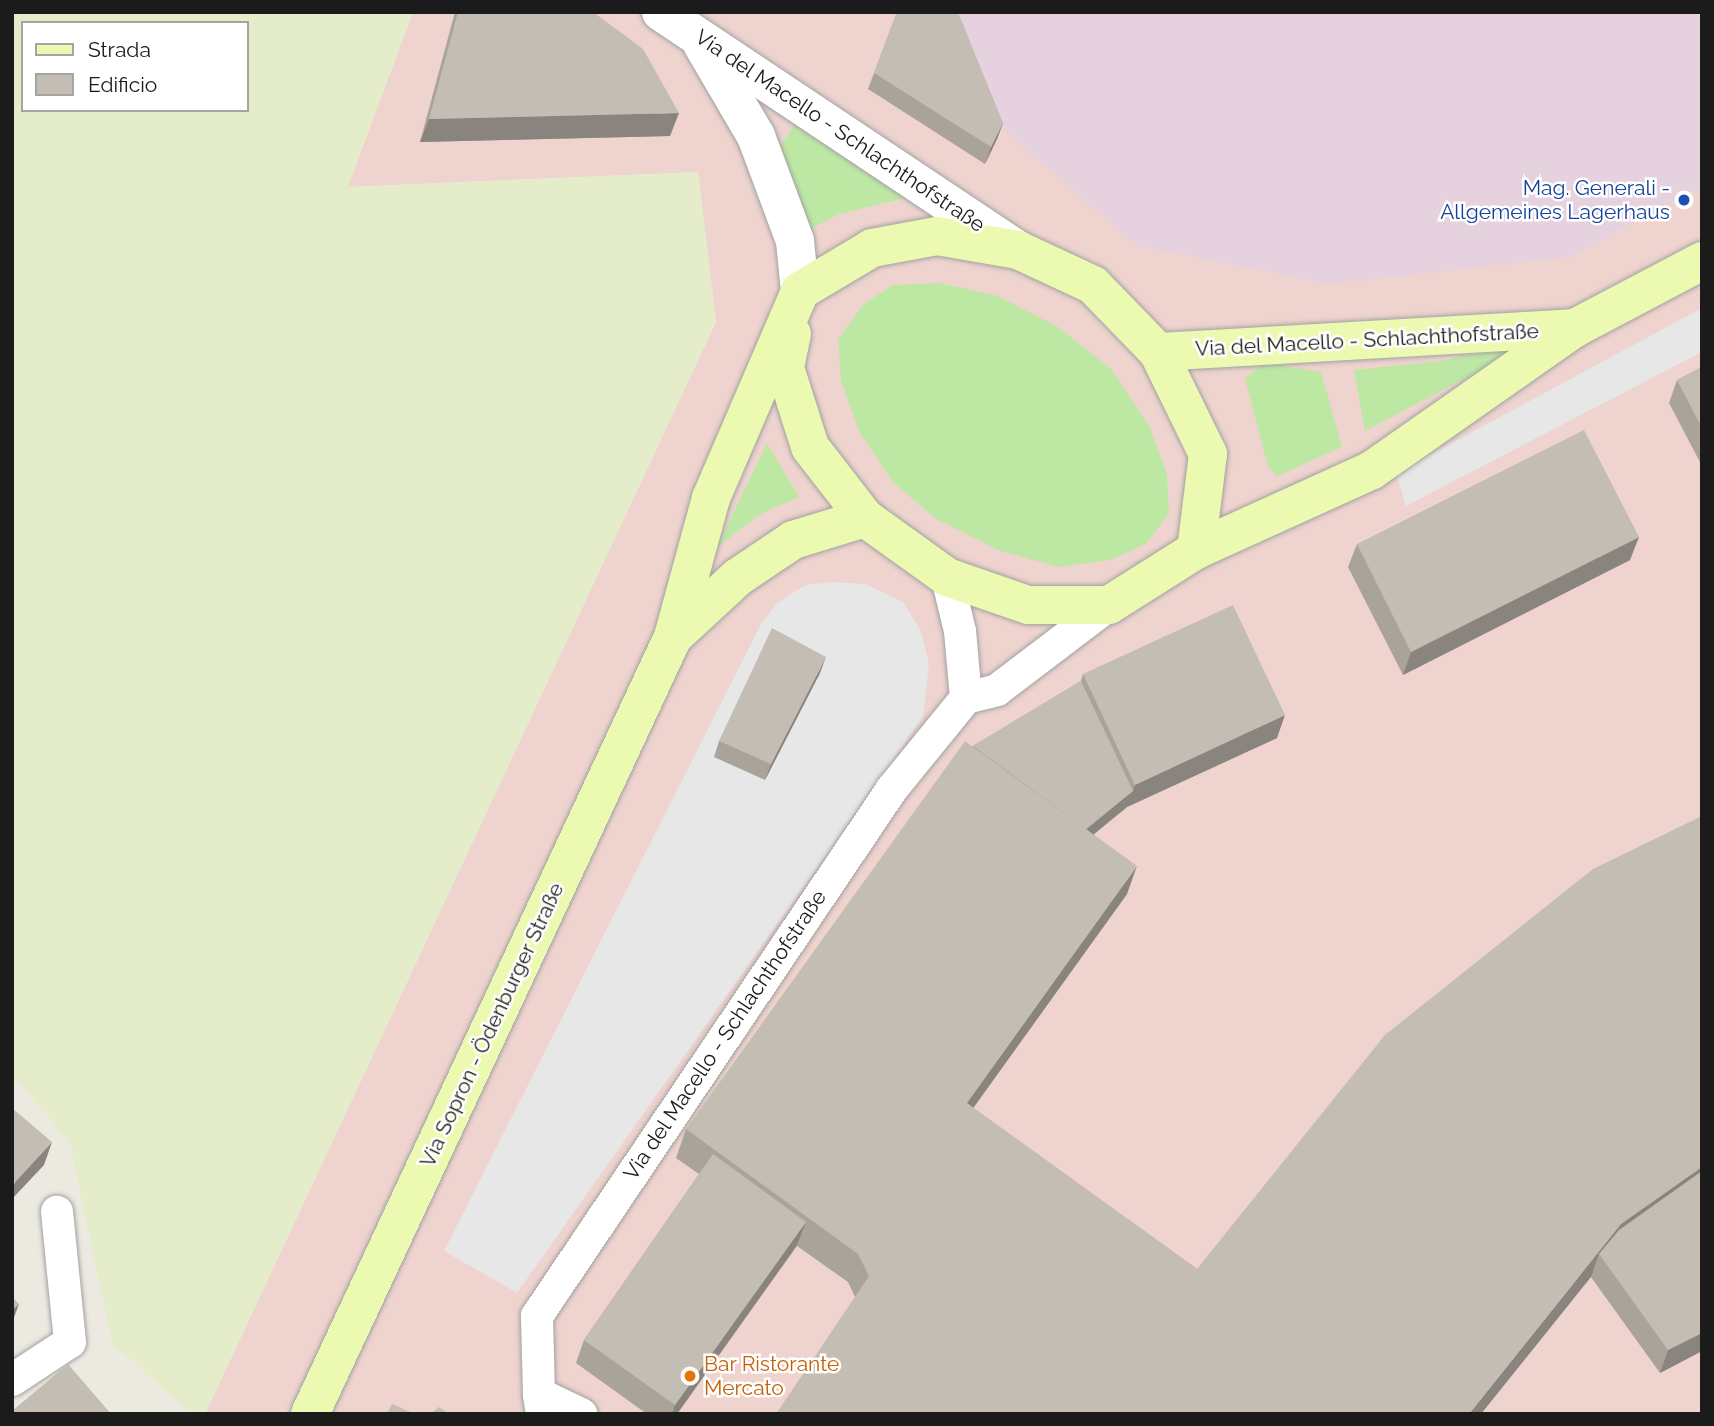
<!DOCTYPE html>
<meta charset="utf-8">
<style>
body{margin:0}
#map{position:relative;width:1714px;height:1426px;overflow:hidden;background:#eceae0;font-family:Raleway,sans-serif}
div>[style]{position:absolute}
.commercial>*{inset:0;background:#eed3ce}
.industrial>*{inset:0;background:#e6d1df}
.farmland>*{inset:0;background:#e5ecca}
.grass>*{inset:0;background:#bde8a4}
.parking>*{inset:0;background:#e7e7e7}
.roads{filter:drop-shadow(0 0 2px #a2a2a2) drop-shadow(0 0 2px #a2a2a2)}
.lane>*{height:32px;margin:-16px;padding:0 16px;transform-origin:16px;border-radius:16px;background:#fff}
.street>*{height:38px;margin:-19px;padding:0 19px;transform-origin:19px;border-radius:19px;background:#fff}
.secondary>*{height:38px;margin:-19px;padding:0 19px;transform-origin:19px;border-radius:19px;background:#ecf9b1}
.wall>*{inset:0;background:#a9a39a}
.shaded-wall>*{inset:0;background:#89847d}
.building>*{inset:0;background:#c4bdb3}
.dots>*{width:19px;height:19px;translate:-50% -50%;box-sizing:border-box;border:4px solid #fff;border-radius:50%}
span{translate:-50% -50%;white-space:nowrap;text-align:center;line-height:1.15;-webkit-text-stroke:5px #fff;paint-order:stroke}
.street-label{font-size:21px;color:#1b1b1b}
.transit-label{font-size:21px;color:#164399}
.right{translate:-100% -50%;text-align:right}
.food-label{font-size:21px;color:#c56008}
.left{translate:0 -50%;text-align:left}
.frame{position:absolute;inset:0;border:14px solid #1b1b1b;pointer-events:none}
.legend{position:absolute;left:21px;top:21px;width:228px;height:91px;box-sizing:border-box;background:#fff;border:2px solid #a4a4a4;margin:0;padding:9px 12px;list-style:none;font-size:21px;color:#1b1b1b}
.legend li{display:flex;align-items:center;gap:14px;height:35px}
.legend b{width:35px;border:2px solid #a4a4a4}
</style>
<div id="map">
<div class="commercial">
<div style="clip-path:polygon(413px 12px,950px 12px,1570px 257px,1702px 187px,1702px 1414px,205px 1414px,716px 322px,698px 172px,347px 187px)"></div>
</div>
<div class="industrial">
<div style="clip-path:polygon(950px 12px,1702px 12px,1702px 187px,1570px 257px,1329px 284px,1136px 245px,994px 121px)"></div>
</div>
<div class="farmland">
<div style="clip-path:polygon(evenodd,12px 12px,413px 12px,348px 187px,698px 172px,716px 322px,205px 1414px,191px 1414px,112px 1343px,70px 1143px,12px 1074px,12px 12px,23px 23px,247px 23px,247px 110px,23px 110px,23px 23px)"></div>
</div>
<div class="grass">
<div style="clip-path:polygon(799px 118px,918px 195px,839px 214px,805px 232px,778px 149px)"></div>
<div style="clip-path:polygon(940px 283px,998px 296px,1058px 327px,1112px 370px,1149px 426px,1167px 474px,1169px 513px,1146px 544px,1110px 560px,1058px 567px,998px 550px,935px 518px,893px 482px,860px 433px,841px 381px,838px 339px,864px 304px,893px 285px)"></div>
<div style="clip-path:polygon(1520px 345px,1488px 366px,1365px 431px,1354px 370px,1440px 361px)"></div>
<div style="clip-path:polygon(1263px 363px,1321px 372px,1342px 447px,1277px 476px,1268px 466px,1245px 379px)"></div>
<div style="clip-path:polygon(767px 443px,799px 497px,762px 513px,717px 547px)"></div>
</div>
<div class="parking">
<div style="clip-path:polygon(1702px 308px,1702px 352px,1406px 506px,1396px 473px)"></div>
<div style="clip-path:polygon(832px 582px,866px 584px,903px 602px,921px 631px,929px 664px,923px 717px,517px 1293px,444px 1251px,761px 624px,776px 604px,805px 585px)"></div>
</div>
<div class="roads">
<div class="lane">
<div style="left:947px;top:577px;width:56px;rotate:76.5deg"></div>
<div style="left:960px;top:631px;width:67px;rotate:84.9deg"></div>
<div style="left:966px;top:698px;width:32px;rotate:-14deg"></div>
<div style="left:997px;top:690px;width:141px;rotate:-37.2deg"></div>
<div style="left:12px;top:1380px;width:69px;rotate:-33.2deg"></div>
<div style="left:70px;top:1342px;width:131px;rotate:-95.7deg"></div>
<div style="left:539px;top:1394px;width:78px;rotate:-91.5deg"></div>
<div style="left:537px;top:1316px;width:635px;rotate:-56.03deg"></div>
<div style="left:892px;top:789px;width:117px;rotate:-50.9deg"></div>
<div style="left:542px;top:1414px;width:20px;rotate:-99deg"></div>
<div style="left:539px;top:1394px;width:47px;rotate:25.5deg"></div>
</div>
<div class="street">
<div style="left:661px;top:12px;width:429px;rotate:33.7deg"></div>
<div style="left:702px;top:44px;width:107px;rotate:59.6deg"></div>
<div style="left:756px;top:136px;width:112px;rotate:69.6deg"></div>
<div style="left:795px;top:241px;width:50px;rotate:84.3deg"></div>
</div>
<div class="secondary">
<div style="left:792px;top:334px;width:35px;rotate:102deg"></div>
<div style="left:785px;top:368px;width:83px;rotate:72.4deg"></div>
<div style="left:810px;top:447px;width:90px;rotate:52.2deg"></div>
<div style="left:865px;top:518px;width:101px;rotate:35.7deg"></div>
<div style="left:947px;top:577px;width:86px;rotate:19.1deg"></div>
<div style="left:1028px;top:605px;width:81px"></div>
<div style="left:1109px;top:605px;width:103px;rotate:-32.3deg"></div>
<div style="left:1196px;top:550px;width:193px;rotate:-24.4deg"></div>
<div style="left:1372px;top:470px;width:248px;rotate:-35deg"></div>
<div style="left:1575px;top:328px;width:144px;rotate:-27.8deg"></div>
<div style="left:1158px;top:352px;width:418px;rotate:-3.3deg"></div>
<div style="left:673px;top:637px;width:88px;rotate:-42.7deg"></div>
<div style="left:738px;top:577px;width:66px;rotate:-33.9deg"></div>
<div style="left:793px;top:540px;width:75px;rotate:-17deg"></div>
<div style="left:310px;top:1414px;width:858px;rotate:-64.96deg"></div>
<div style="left:673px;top:637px;width:144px;rotate:-74.7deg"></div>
<div style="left:711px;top:498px;width:225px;rotate:-66.7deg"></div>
<div style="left:800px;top:291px;width:84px;rotate:-30.8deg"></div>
<div style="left:872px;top:248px;width:66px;rotate:-10.5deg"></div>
<div style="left:937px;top:236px;width:82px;rotate:9.8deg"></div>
<div style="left:1018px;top:250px;width:83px;rotate:25deg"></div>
<div style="left:1093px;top:285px;width:93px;rotate:45.9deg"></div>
<div style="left:1158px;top:352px;width:114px;rotate:63.9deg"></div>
<div style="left:1208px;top:454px;width:97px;rotate:97.1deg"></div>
</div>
</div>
<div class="wall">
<div style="clip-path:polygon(455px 12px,593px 12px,670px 136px,420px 142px)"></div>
<div style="clip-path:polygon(897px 12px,1003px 123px,997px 139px,985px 164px,868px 89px)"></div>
<div style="clip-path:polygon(1702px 367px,1702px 466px,1669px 403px,1677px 380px)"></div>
<div style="clip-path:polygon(1357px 544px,1630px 560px,1403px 675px,1348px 567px)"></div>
<div style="clip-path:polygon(820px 673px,765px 780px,714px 757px,719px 741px)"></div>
<div style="clip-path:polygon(1083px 674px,1277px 738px,1127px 807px,1094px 834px,1127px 894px,973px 1108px,1197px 1269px,1702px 816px,1702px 1351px,1660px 1373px,1591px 1277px,855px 1297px,848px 1282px,797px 1246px,677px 1414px,647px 1414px,576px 1363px,584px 1340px,699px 1174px,676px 1158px,686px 1129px,973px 746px,1081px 681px)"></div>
</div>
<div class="shaded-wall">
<div style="clip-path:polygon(679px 113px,670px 136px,420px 142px,429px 119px)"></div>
<div style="clip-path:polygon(1003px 123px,997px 139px,985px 164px,991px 147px)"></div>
<div style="clip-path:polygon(1639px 537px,1630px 560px,1403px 675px,1411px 652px)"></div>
<div style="clip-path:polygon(826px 657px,820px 673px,765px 780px,771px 764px)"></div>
<div style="clip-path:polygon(1285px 715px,1277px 738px,1127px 807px,1071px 853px,1077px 837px,1133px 791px,1135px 785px)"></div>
<div style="clip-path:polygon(1137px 866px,1127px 894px,956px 1132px,967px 1103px)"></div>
<div style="clip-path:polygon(52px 1142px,44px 1165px,12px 1199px,12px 1190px,15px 1182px)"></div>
<div style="clip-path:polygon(1702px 1167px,1702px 1188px,1599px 1254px,1591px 1277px,1481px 1414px,1469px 1414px,1621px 1224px)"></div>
<div style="clip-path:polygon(806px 1222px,797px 1245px,677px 1414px,672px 1414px,675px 1405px)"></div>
<div style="clip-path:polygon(19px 1304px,12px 1323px,12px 1310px)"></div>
<div style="clip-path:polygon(1702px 1333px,1702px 1351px,1660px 1373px,1668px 1350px)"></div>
</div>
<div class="building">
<div style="clip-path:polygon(458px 12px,593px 12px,643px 49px,679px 113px,429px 119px)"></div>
<div style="clip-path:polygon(897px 12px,958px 12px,1003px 123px,991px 147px,874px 73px)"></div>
<div style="clip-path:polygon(1702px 367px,1702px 428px,1677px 380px)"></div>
<div style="clip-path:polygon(1584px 430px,1639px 537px,1411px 652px,1357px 544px)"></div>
<div style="clip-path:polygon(1233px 605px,1285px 715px,1135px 785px,1083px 674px)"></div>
<div style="clip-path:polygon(772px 628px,826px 657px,771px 764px,719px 741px)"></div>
<div style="clip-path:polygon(1081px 681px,1133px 791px,1086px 829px,973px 746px)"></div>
<div style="clip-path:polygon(965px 741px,1137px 866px,967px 1103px,1197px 1269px,1385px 1035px,1593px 869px,1702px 816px,1702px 1167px,1621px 1224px,1469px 1414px,776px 1414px,869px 1276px,858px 1254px,686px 1129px)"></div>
<div style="clip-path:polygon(12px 1108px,52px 1142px,15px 1182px,12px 1180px)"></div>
<div style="clip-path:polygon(713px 1154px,806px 1222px,675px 1405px,584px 1340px)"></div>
<div style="clip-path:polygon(1702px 1171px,1702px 1333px,1668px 1350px,1599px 1254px,1619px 1230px)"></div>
<div style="clip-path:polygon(12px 1297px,19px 1304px,12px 1310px)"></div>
<div style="clip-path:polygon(68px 1364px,111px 1414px,12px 1414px,12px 1411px)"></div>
<div style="clip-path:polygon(392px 1404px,415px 1414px,387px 1414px)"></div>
<div style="clip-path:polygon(439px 1407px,449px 1414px,430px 1414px)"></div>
</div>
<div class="dots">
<div style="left:1684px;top:200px;background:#1a4fb4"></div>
<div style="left:690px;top:1376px;background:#e8710a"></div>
</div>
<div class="street-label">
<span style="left:840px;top:131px;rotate:34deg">Via del Macello - Schlachthofstraße</span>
<span style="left:1367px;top:340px;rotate:-3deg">Via del Macello - Schlachthofstraße</span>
<span style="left:492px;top:1025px;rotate:-65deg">Via Sopron - Ödenburger Straße</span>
<span style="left:725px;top:1035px;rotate:-56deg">Via del Macello - Schlachthofstraße</span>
</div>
<div class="transit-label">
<span class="right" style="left:1670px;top:200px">Mag. Generali -<br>Allgemeines Lagerhaus</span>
</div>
<div class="food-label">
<span class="left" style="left:704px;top:1376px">Bar Ristorante<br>Mercato</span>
</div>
<div class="frame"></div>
<ul class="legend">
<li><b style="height:9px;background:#ecf9b1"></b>Strada</li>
<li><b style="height:19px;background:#c4bdb3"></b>Edificio</li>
</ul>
</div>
